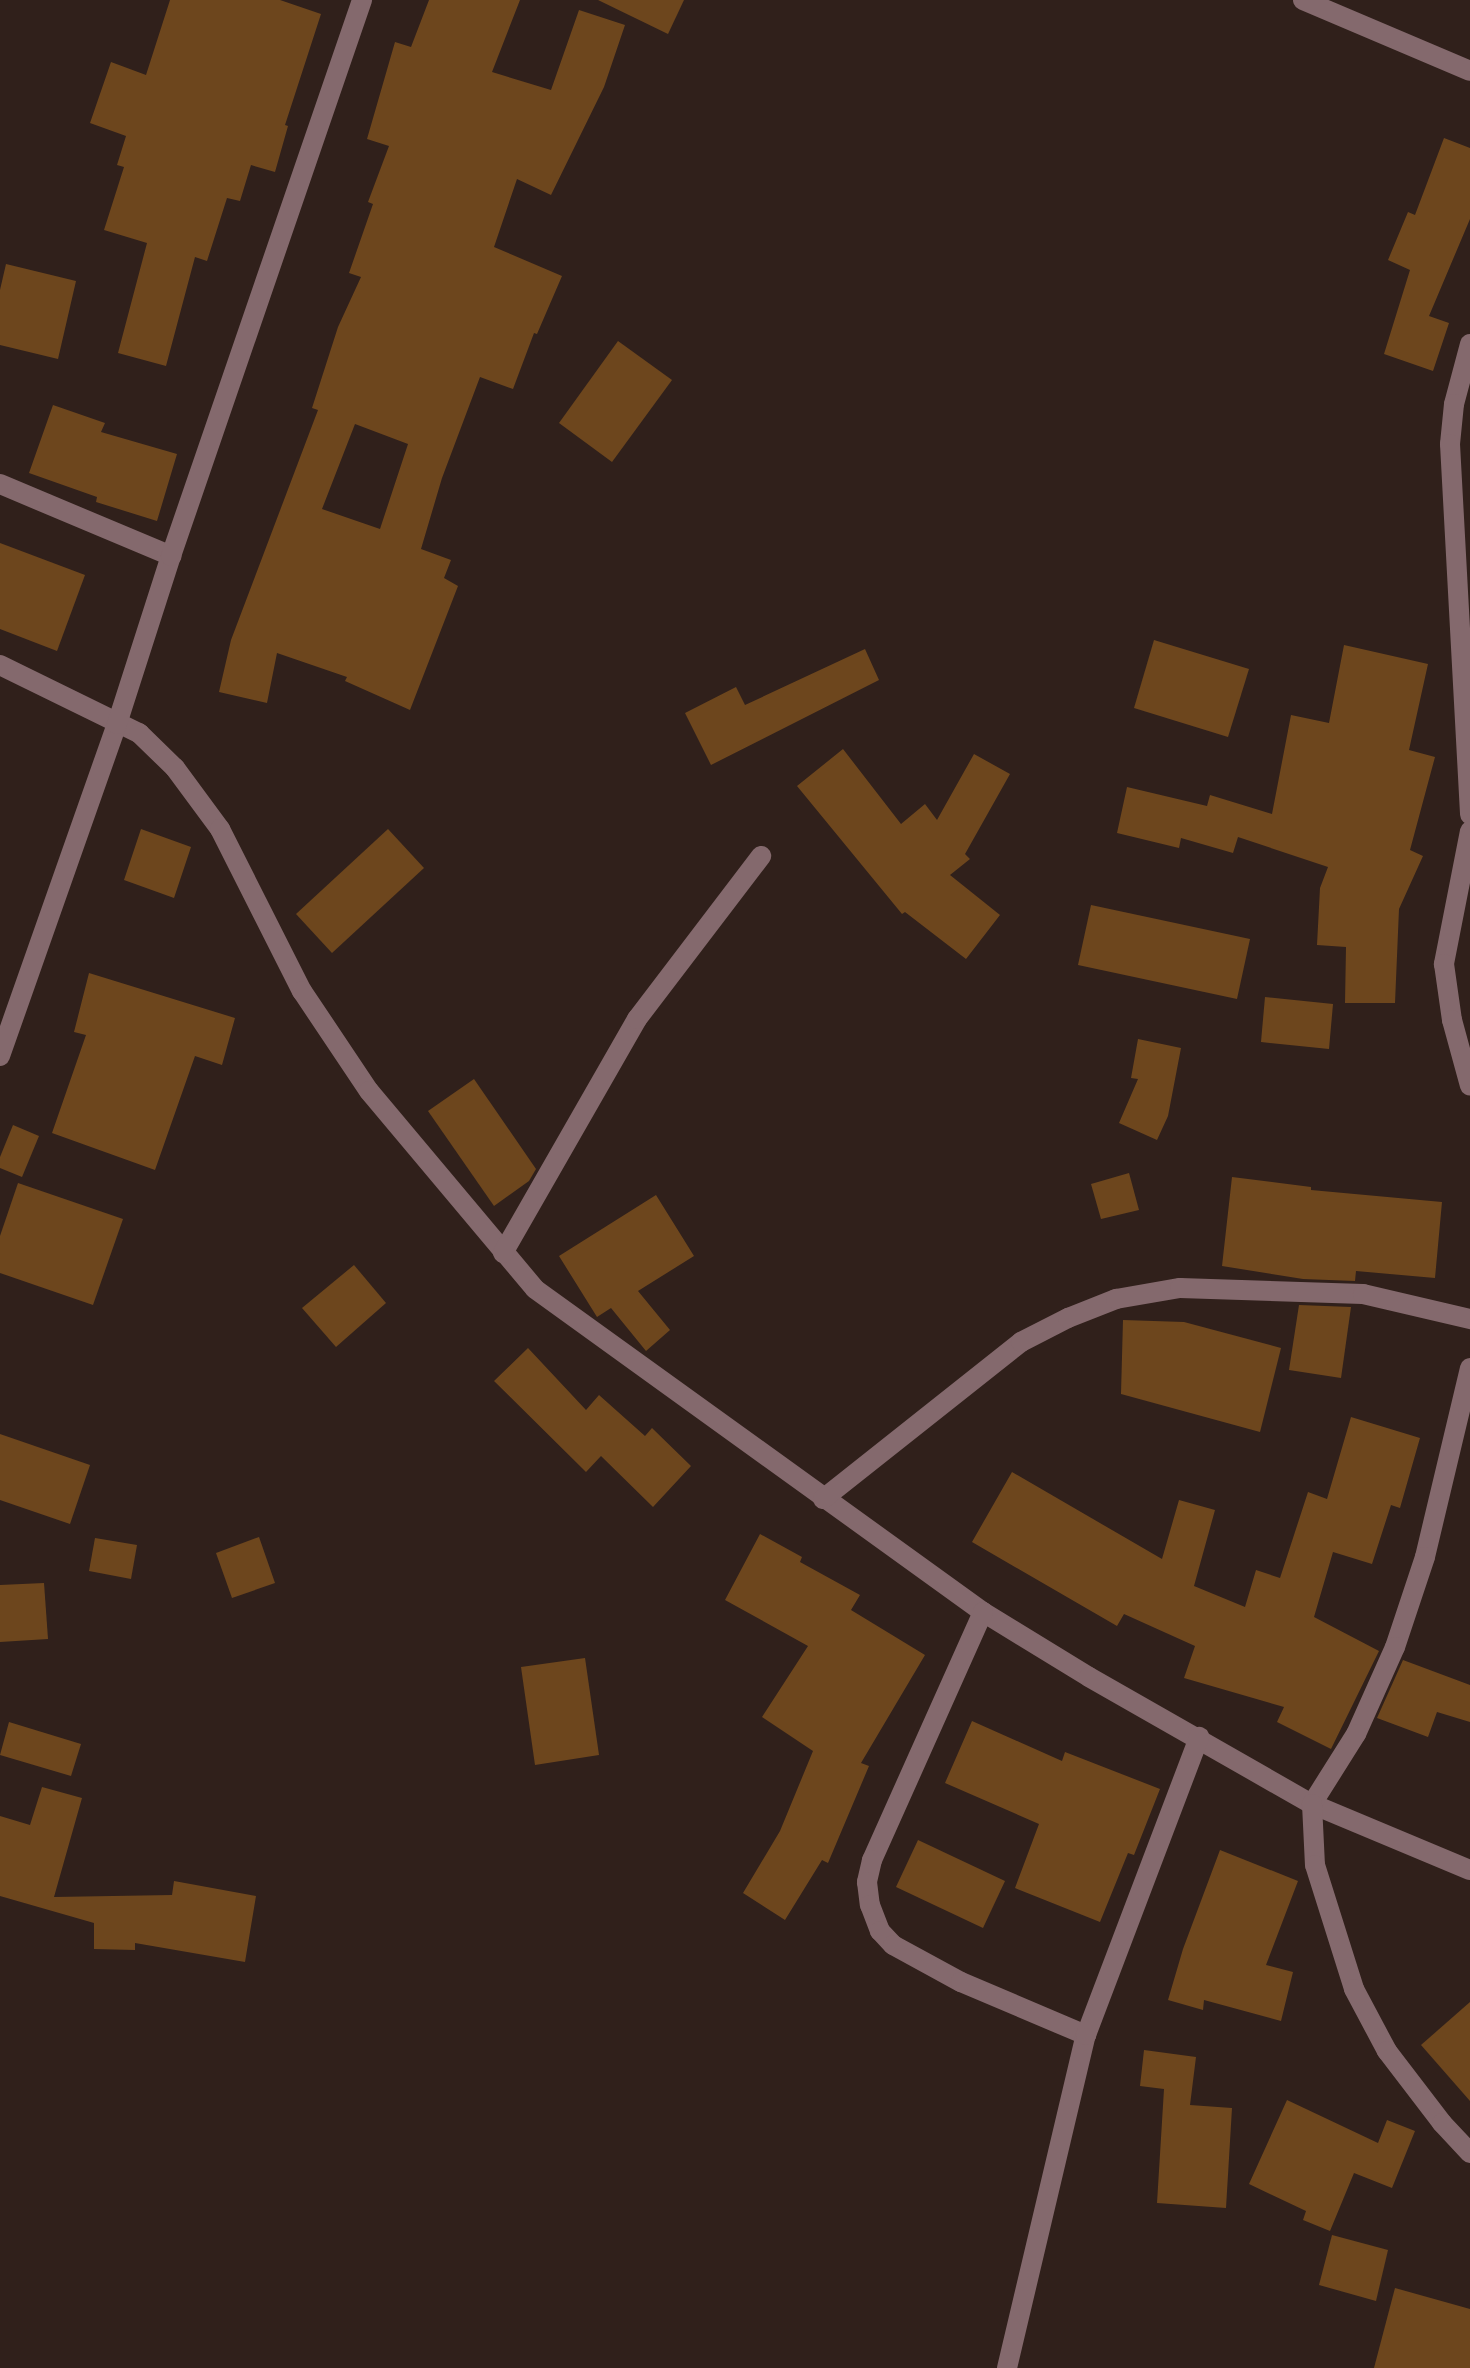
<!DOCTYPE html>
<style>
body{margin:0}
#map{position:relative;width:1470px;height:2368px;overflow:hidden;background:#30201b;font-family:"Playfair Display",serif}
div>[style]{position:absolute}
.building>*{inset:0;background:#6d461d}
.minor>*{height:20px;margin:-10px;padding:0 10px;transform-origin:10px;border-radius:10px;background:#84696d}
span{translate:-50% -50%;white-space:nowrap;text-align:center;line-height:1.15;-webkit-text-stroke:6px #130b09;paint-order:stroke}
</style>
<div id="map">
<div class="building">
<div style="clip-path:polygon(170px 0,280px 0,321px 14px,285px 125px,288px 126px,275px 172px,251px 165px,240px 201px,227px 198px,207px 261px,195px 257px,166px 366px,118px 353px,147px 243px,104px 230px,124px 167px,117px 165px,126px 136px,90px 123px,111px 62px,146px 75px)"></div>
<div style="clip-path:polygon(evenodd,429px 0,520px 0,492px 72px,551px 90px,579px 10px,625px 25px,604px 87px,551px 195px,517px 179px,494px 247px,562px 276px,537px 334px,534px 333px,513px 389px,480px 377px,442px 478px,421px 549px,451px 560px,444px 578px,458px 586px,410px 710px,345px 681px,347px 677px,277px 653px,267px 703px,219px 692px,231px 640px,318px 410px,312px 408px,338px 327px,361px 277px,349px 273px,373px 204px,368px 202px,389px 146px,367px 139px,395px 42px,411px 47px,429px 0,355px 424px,408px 444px,380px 529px,322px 509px,355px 424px)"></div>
<div style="clip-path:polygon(598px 0,684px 0,668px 34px)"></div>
<div style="clip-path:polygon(1444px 138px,1470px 148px,1470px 219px,1429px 316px,1449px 323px,1433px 371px,1384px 354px,1410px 270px,1388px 260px,1408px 212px,1415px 215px)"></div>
<div style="clip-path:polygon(6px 264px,76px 281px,58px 359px,0 345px,0 290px)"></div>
<div style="clip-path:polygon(618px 341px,672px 380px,612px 462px,559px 423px)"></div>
<div style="clip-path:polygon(53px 405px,105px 423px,101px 432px,177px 454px,157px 521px,96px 502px,97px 497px,29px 473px)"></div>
<div style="clip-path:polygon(0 543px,85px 575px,57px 651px,0 629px)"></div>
<div style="clip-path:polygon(1154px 640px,1249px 669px,1228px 737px,1134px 708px)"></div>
<div style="clip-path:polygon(1344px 645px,1428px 664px,1409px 750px,1435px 757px,1410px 850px,1423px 856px,1399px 909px,1395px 1003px,1345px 1003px,1346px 947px,1317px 945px,1320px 888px,1328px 867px,1238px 837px,1233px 853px,1181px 838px,1179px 848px,1117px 833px,1127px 787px,1207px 806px,1210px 795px,1272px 814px,1291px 715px,1329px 723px)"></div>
<div style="clip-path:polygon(865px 649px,879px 680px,711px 765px,685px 713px,736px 687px,745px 705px)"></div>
<div style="clip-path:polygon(843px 749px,901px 824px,925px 804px,937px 820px,974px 754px,1010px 774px,965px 854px,970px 859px,950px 875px,1000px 915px,966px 959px,905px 912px,902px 914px,797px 786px)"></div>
<div style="clip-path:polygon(141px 829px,191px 847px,174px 898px,124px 880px)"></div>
<div style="clip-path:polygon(388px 829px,424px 868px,332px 953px,296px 914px)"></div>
<div style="clip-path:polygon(1091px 905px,1250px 939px,1237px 999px,1078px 965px)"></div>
<div style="clip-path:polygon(89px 973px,235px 1018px,222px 1065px,195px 1056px,155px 1170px,52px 1133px,86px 1035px,74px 1032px)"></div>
<div style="clip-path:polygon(1265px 997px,1333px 1004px,1329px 1049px,1261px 1042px)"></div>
<div style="clip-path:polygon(1138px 1039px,1181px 1048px,1168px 1116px,1157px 1140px,1119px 1123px,1138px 1079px,1131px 1078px)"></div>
<div style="clip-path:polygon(474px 1079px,536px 1169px,529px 1181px,494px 1206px,428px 1111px)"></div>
<div style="clip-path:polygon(13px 1125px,39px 1136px,22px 1177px,0 1168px,0 1157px)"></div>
<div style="clip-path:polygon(1129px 1173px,1139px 1210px,1101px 1219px,1091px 1184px)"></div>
<div style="clip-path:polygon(1232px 1177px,1311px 1187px,1311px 1190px,1442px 1202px,1435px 1278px,1356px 1271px,1355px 1281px,1303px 1279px,1222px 1266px)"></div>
<div style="clip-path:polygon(18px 1183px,123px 1219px,93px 1305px,0 1273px,0 1236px)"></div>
<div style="clip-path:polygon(656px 1195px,694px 1256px,638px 1291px,670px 1330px,646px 1351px,611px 1308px,597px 1317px,559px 1256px)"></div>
<div style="clip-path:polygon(354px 1265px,386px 1303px,336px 1347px,302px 1308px)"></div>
<div style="clip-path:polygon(1299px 1305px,1351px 1307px,1341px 1378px,1289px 1370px)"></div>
<div style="clip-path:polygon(1123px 1320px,1184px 1322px,1281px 1348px,1260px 1432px,1121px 1394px)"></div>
<div style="clip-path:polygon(528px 1348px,586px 1410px,599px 1395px,645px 1436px,652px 1428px,691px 1466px,653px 1507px,601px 1456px,586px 1472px,494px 1381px)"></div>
<div style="clip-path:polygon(1351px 1417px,1420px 1438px,1400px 1508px,1391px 1505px,1372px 1564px,1333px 1552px,1314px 1617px,1379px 1651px,1331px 1749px,1277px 1722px,1284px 1707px,1184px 1678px,1195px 1646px,1124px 1614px,1117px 1626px,972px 1542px,1012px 1472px,1162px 1559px,1179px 1500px,1215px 1510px,1194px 1586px,1245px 1607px,1256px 1570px,1280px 1578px,1308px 1492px,1327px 1499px)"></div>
<div style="clip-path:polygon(0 1434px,90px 1465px,70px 1524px,0 1500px)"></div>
<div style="clip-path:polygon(760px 1534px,802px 1557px,800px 1562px,860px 1595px,851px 1610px,925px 1655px,861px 1763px,869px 1766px,828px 1863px,822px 1860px,785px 1920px,743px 1893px,780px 1831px,813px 1751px,762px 1717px,808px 1646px,725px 1600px)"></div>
<div style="clip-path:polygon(259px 1537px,275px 1583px,232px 1598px,216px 1553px)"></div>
<div style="clip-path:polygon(95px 1538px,137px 1545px,131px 1579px,89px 1571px)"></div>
<div style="clip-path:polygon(44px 1583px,48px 1639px,0 1642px,0 1585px)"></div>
<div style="clip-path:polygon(585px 1658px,599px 1755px,535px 1765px,521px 1667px)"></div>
<div style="clip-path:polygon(1403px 1660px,1470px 1685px,1470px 1722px,1437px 1712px,1428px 1737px,1377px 1718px)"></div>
<div style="clip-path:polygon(972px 1721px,1062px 1761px,1065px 1752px,1160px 1789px,1134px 1855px,1128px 1853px,1100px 1922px,1015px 1888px,1039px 1824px,945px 1783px)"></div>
<div style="clip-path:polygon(9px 1722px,81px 1744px,71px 1776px,0 1755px)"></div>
<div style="clip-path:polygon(42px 1787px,82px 1798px,54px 1897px,172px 1895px,174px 1881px,256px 1896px,245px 1962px,135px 1943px,135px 1950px,94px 1949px,94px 1923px,0 1896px,0 1816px,30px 1825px)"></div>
<div style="clip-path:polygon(918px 1840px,1005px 1881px,983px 1928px,896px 1887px)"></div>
<div style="clip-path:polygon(1220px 1850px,1298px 1881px,1266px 1965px,1293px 1972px,1281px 2021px,1204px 2000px,1203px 2010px,1168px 2000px,1183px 1949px)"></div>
<div style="clip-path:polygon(1470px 2002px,1470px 2101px,1421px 2045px)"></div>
<div style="clip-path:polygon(1144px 2050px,1196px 2057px,1190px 2105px,1232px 2108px,1226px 2208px,1157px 2203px,1164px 2089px,1140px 2086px)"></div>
<div style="clip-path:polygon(1287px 2100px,1378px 2143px,1387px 2120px,1415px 2131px,1392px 2188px,1354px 2173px,1330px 2231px,1303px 2220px,1306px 2211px,1249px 2184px)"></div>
<div style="clip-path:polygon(1332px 2235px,1388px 2250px,1376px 2301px,1319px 2285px)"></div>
<div style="clip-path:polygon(1395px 2288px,1470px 2309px,1470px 2368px,1374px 2368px)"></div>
</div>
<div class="minor">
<div style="left:1303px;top:0;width:181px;rotate:23deg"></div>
<div style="left:1470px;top:344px;width:62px;rotate:104.9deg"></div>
<div style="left:1454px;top:404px;width:40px;rotate:95.7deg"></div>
<div style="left:1450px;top:444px;width:371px;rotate:86.9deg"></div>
<div style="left:0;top:484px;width:186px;rotate:22.8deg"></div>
<div style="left:0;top:665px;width:155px;rotate:26.1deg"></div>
<div style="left:139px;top:733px;width:50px;rotate:44.2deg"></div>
<div style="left:175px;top:768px;width:76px;rotate:53.6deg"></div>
<div style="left:220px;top:829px;width:182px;rotate:63.2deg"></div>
<div style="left:302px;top:991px;width:120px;rotate:56.2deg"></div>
<div style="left:369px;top:1091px;width:258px;rotate:50deg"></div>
<div style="left:535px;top:1289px;width:552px;rotate:35.79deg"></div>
<div style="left:983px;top:1612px;width:124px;rotate:31.5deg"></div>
<div style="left:1089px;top:1677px;width:257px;rotate:29.7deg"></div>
<div style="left:1312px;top:1804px;width:171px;rotate:22.7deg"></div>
<div style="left:1470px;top:831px;width:136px;rotate:101.1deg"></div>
<div style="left:1444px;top:964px;width:57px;rotate:81.9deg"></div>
<div style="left:1452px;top:1020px;width:68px;rotate:74.7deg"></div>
<div style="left:0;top:1056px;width:352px;rotate:-70.6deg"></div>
<div style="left:117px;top:724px;width:176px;rotate:-72.2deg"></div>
<div style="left:171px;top:556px;width:588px;rotate:-71.04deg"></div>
<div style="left:503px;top:1253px;width:270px;rotate:-60.2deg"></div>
<div style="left:637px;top:1019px;width:205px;rotate:-52.7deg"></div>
<div style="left:1470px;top:1368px;width:194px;rotate:103.4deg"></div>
<div style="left:1425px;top:1557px;width:95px;rotate:108.4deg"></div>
<div style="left:1395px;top:1647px;width:95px;rotate:114.1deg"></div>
<div style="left:1356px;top:1734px;width:83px;rotate:122.2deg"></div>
<div style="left:1312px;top:1804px;width:61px;rotate:87.2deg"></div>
<div style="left:1315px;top:1865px;width:130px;rotate:72.5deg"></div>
<div style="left:1354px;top:1989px;width:70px;rotate:62deg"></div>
<div style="left:1387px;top:2051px;width:91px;rotate:52.6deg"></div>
<div style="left:1442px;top:2123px;width:41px;rotate:47deg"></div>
<div style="left:823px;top:1499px;width:253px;rotate:-38.4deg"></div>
<div style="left:1021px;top:1342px;width:53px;rotate:-27.1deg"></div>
<div style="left:1068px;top:1318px;width:52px;rotate:-21.6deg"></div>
<div style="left:1116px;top:1299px;width:65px;rotate:-9.8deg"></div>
<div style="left:1180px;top:1288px;width:183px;rotate:1.9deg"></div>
<div style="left:1363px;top:1294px;width:110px;rotate:13.2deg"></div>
<div style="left:983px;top:1612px;width:272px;rotate:114.1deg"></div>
<div style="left:872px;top:1860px;width:23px;rotate:103deg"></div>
<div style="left:867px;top:1882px;width:23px;rotate:83deg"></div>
<div style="left:870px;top:1905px;width:28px;rotate:69deg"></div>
<div style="left:880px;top:1931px;width:19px;rotate:47deg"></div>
<div style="left:893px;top:1945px;width:77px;rotate:28.6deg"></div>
<div style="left:961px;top:1982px;width:136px;rotate:23deg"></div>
<div style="left:1007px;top:2368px;width:342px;rotate:-76.7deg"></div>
<div style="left:1086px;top:2035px;width:319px;rotate:-69.2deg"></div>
</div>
</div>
